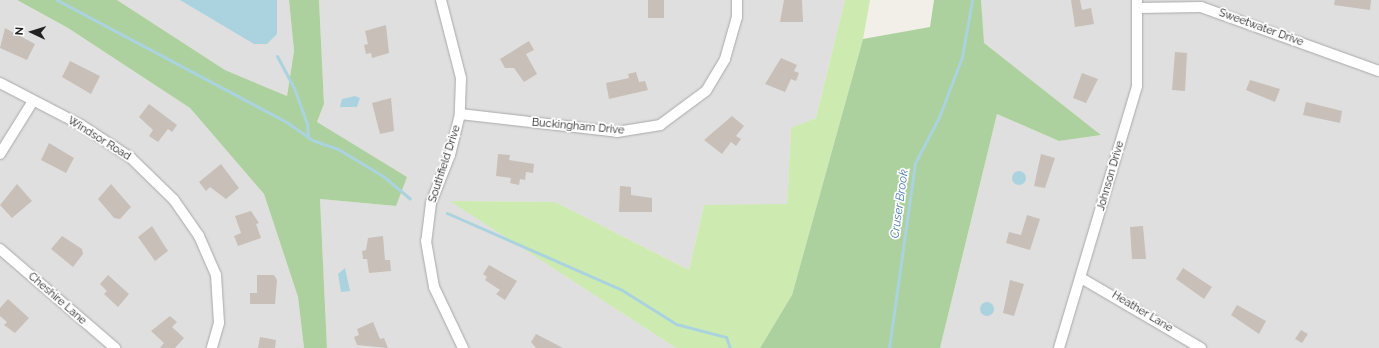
<!DOCTYPE html>
<style>
body{margin:0}
#map{position:relative;width:1379px;height:348px;overflow:hidden;background:#f2efe9;font-family:Raleway,sans-serif}
div>[style]{position:absolute}
.residential>*{inset:0;background:#e0dfdf}
.grass>*{inset:0;background:#cdebb0}
.forest>*{inset:0;background:#add19e}
.water>*{inset:0;background:#aad3df}
.round{border-radius:50%}
.stream>*{height:3px;margin:-1.5px;padding:0 1.5px;transform-origin:1.5px;border-radius:1.5px;background:#aad3df}
.building>*{inset:0;background:#c7bfb8}
.roads{filter:drop-shadow(0 0 1px #a9a9a9) drop-shadow(0 0 1px #a9a9a9)}
.minor>*{height:10px;margin:-5px;padding:0 5px;transform-origin:5px;border-radius:5px;background:#fff}
span{translate:-50% -50%;white-space:nowrap;text-align:center;line-height:1.15;-webkit-text-stroke:3.5px #fff;paint-order:stroke}
.street-label{font-size:11px;color:#222}
.water-label{font-size:12px;color:#4a7aab;font-style:italic}
.north{position:absolute;left:12px;top:12px;width:40px;height:40px;-webkit-text-stroke:3px #fff;paint-order:stroke;rotate:274deg;font-size:11px;font-weight:700;line-height:16px;text-align:center;color:#222}
.north::after{content:'';display:block;margin:auto;width:14px;height:18px;background:#222;clip-path:polygon(50% 0,100% 100%,50% 72%,0 100%)}
</style>
<div id="map">
<div class="residential">
<div style="clip-path:polygon(0 0,17px 0,68px 28px,190px 108px,264px 194px,298px 297px,304px 348px,0 348px)"></div>
<div style="clip-path:polygon(117px 0,289px 0,294px 51px,287px 96px,225px 70px)"></div>
<div style="clip-path:polygon(319px 0,845px 0,816px 118px,791px 129px,787px 205px,704px 205px,689px 270px,555px 202px,451px 201px,676px 348px,327px 348px,320px 199px,396px 206px,317px 122px,324px 104px)"></div>
<div style="clip-path:polygon(981px 0,1379px 0,1379px 348px,940px 348px,997px 114px,1059px 141px,1101px 135px,983px 43px)"></div>
</div>
<div class="grass">
<div style="clip-path:polygon(845px 0,870px 0,863px 39px,792px 295px,760px 348px,676px 348px,450px 201px,555px 202px,689px 270px,704px 205px,787px 204px,791px 128px,816px 118px)"></div>
</div>
<div class="forest">
<div style="clip-path:polygon(17px 0,117px 0,225px 70px,287px 96px,294px 51px,289px 0,319px 0,324px 104px,317px 122px,407px 177px,396px 206px,320px 199px,327px 348px,304px 348px,298px 297px,264px 194px,190px 108px,68px 28px)"></div>
<div style="clip-path:polygon(934px 0,981px 0,984px 43px,1101px 135px,1059px 141px,997px 114px,940px 348px,760px 348px,792px 295px,863px 39px,930px 27px)"></div>
</div>
<div class="water">
<div style="clip-path:polygon(180px 0,277px 0,277px 34px,267px 44px,254px 44px)"></div>
<div style="clip-path:polygon(355px 96px,360px 98px,357px 107px,340px 107px,342px 99px)"></div>
<div class="round" style="left:1012px;top:171px;width:14px;height:14px"></div>
<div style="clip-path:polygon(345px 268px,350px 291px,341px 292px,338px 274px)"></div>
<div class="round" style="left:980px;top:302px;width:14px;height:14px"></div>
</div>
<div class="stream">
<div style="left:57px;top:0;width:262px;rotate:28deg"></div>
<div style="left:288px;top:123px;width:29px;rotate:35deg"></div>
<div style="left:312px;top:140px;width:28px;rotate:19deg"></div>
<div style="left:338px;top:149px;width:52px;rotate:31deg"></div>
<div style="left:383px;top:176px;width:35px;rotate:40deg"></div>
<div style="left:277px;top:56px;width:36px;rotate:62deg"></div>
<div style="left:294px;top:88px;width:37px;rotate:70deg"></div>
<div style="left:307px;top:123px;width:15px;rotate:86deg"></div>
<div style="left:447px;top:213px;width:191px;rotate:23.7deg"></div>
<div style="left:622px;top:290px;width:64px;rotate:32.2deg"></div>
<div style="left:676px;top:324px;width:52px;rotate:14.6deg"></div>
<div style="left:726px;top:337px;width:12px;rotate:70deg"></div>
<div style="left:889px;top:348px;width:187px;rotate:-82deg"></div>
<div style="left:915px;top:163px;width:52px;rotate:-62.4deg"></div>
<div style="left:939px;top:117px;width:64px;rotate:-69deg"></div>
<div style="left:962px;top:57px;width:58px;rotate:-80deg"></div>
</div>
<div class="building">
<div style="clip-path:polygon(648px 0,664px 0,664px 18px,648px 18px)"></div>
<div style="clip-path:polygon(784px 0,802px 0,803px 22px,780px 22px)"></div>
<div style="clip-path:polygon(1071px 0,1080px 0,1082px 10px,1091px 8px,1094px 24px,1075px 27px)"></div>
<div style="clip-path:polygon(1335px 0,1371px 0,1370px 10px,1334px 5px)"></div>
<div style="clip-path:polygon(386px 25px,389px 53px,372px 58px,371px 53px,366px 54px,364px 45px,368px 44px,365px 31px)"></div>
<div style="clip-path:polygon(5px 28px,35px 44px,27px 60px,0 48px)"></div>
<div style="clip-path:polygon(529px 41px,534px 50px,526px 54px,537px 74px,524px 82px,514px 68px,505px 68px,500px 59px)"></div>
<div style="clip-path:polygon(1175px 52px,1187px 53px,1185px 91px,1172px 90px)"></div>
<div style="clip-path:polygon(781px 58px,797px 65px,794px 71px,799px 73px,796px 81px,791px 79px,785px 92px,765px 84px)"></div>
<div style="clip-path:polygon(70px 61px,100px 76px,91px 94px,62px 77px)"></div>
<div style="clip-path:polygon(636px 72px,639px 82px,645px 81px,648px 90px,609px 99px,606px 83px,629px 78px,628px 74px)"></div>
<div style="clip-path:polygon(1082px 73px,1098px 79px,1086px 103px,1073px 98px)"></div>
<div style="clip-path:polygon(1250px 80px,1280px 89px,1275px 102px,1246px 90px)"></div>
<div style="clip-path:polygon(391px 98px,394px 131px,380px 134px,372px 103px)"></div>
<div style="clip-path:polygon(1306px 102px,1342px 111px,1340px 123px,1303px 115px)"></div>
<div style="clip-path:polygon(149px 104px,177px 125px,172px 132px,168px 129px,158px 142px,149px 136px,153px 130px,139px 117px)"></div>
<div style="clip-path:polygon(732px 116px,744px 126px,736px 136px,741px 139px,736px 146px,731px 142px,722px 154px,704px 140px)"></div>
<div style="clip-path:polygon(49px 143px,74px 158px,66px 173px,41px 160px)"></div>
<div style="clip-path:polygon(498px 154px,510px 155px,509px 160px,534px 164px,533px 173px,526px 172px,525px 180px,520px 179px,519px 185px,510px 183px,511px 178px,496px 176px)"></div>
<div style="clip-path:polygon(1041px 154px,1055px 158px,1045px 188px,1034px 186px)"></div>
<div style="clip-path:polygon(221px 164px,239px 188px,226px 199px,210px 187px,206px 191px,199px 182px)"></div>
<div style="clip-path:polygon(17px 184px,32px 201px,12px 218px,0 205px)"></div>
<div style="clip-path:polygon(111px 184px,131px 207px,120px 219px,114px 218px,98px 199px)"></div>
<div style="clip-path:polygon(620px 186px,631px 187px,631px 195px,652px 198px,652px 212px,619px 212px)"></div>
<div style="clip-path:polygon(251px 211px,259px 223px,256px 224px,261px 238px,238px 246px,234px 236px,241px 233px,235px 216px)"></div>
<div style="clip-path:polygon(1027px 215px,1040px 219px,1030px 250px,1006px 243px,1009px 232px,1021px 235px)"></div>
<div style="clip-path:polygon(152px 226px,168px 251px,155px 261px,138px 237px)"></div>
<div style="clip-path:polygon(1143px 226px,1146px 259px,1132px 259px,1130px 227px)"></div>
<div style="clip-path:polygon(62px 236px,82px 249px,83px 254px,73px 267px,51px 249px)"></div>
<div style="clip-path:polygon(383px 236px,385px 260px,390px 260px,391px 271px,369px 273px,367px 259px,363px 259px,362px 251px,366px 250px,368px 238px)"></div>
<div style="clip-path:polygon(489px 265px,517px 281px,505px 300px,496px 294px,500px 290px,485px 280px,487px 277px,483px 274px)"></div>
<div style="clip-path:polygon(1183px 268px,1212px 287px,1204px 299px,1176px 279px)"></div>
<div style="clip-path:polygon(108px 275px,129px 294px,118px 307px,104px 294px,107px 291px,100px 284px)"></div>
<div style="clip-path:polygon(257px 275px,274px 275px,277px 280px,275px 304px,250px 304px,250px 293px,257px 293px)"></div>
<div style="clip-path:polygon(1010px 280px,1024px 284px,1014px 316px,1003px 313px)"></div>
<div style="clip-path:polygon(8px 299px,29px 318px,15px 333px,4px 325px,7px 322px,0 316px,0 308px)"></div>
<div style="clip-path:polygon(1237px 305px,1266px 321px,1259px 334px,1231px 315px)"></div>
<div style="clip-path:polygon(170px 316px,177px 322px,172px 327px,184px 338px,175px 348px,160px 348px,164px 343px,151px 331px)"></div>
<div style="clip-path:polygon(373px 322px,380px 339px,384px 338px,388px 348px,357px 345px,354px 337px,359px 335px,357px 329px)"></div>
<div style="clip-path:polygon(1301px 330px,1308px 334px,1302px 343px,1295px 339px)"></div>
<div style="clip-path:polygon(536px 334px,563px 348px,536px 348px,531px 342px)"></div>
<div style="clip-path:polygon(260px 337px,276px 340px,275px 348px,258px 348px)"></div>
</div>
<div class="roads">
<div class="minor">
<div style="left:441px;top:0;width:81px;rotate:75.6deg"></div>
<div style="left:461px;top:78px;width:36px;rotate:92deg"></div>
<div style="left:460px;top:114px;width:42px;rotate:103.7deg"></div>
<div style="left:450px;top:155px;width:52px;rotate:111.6deg"></div>
<div style="left:431px;top:203px;width:38px;rotate:97deg"></div>
<div style="left:426px;top:241px;width:47px;rotate:80.1deg"></div>
<div style="left:434px;top:287px;width:68px;rotate:64.6deg"></div>
<div style="left:1139px;top:8px;width:62px;rotate:-0.9deg"></div>
<div style="left:1201px;top:7px;width:189px;rotate:19.8deg"></div>
<div style="left:0;top:83px;width:91px;rotate:27.4deg"></div>
<div style="left:81px;top:125px;width:60px;rotate:33.4deg"></div>
<div style="left:131px;top:158px;width:60px;rotate:44.3deg"></div>
<div style="left:174px;top:200px;width:44px;rotate:55.2deg"></div>
<div style="left:199px;top:236px;width:43px;rotate:66.4deg"></div>
<div style="left:216px;top:275px;width:48px;rotate:86.4deg"></div>
<div style="left:219px;top:323px;width:26px;rotate:106deg"></div>
<div style="left:460px;top:114px;width:158px;rotate:6.5deg"></div>
<div style="left:617px;top:132px;width:44px;rotate:-9.2deg"></div>
<div style="left:660px;top:125px;width:57px;rotate:-36.5deg"></div>
<div style="left:706px;top:91px;width:37px;rotate:-59deg"></div>
<div style="left:725px;top:59px;width:44px;rotate:-74.1deg"></div>
<div style="left:737px;top:17px;width:17px;rotate:-90deg"></div>
<div style="left:0;top:154px;width:62px;rotate:-58.1deg"></div>
<div style="left:0;top:249px;width:152px;rotate:40.7deg"></div>
<div style="left:1081px;top:278px;width:139px;rotate:30.3deg"></div>
<div style="left:1059px;top:348px;width:273px;rotate:-73.4deg"></div>
<div style="left:1137px;top:86px;width:86px;rotate:-90deg"></div>
</div>
</div>
<div class="street-label">
<span style="left:1261px;top:28px;rotate:20deg">Sweetwater Drive</span>
<span style="left:578px;top:127px;rotate:5deg">Buckingham Drive</span>
<span style="left:99px;top:139px;rotate:32deg">Windsor Road</span>
<span style="left:445px;top:164px;rotate:-72deg">Southfield Drive</span>
<span style="left:1111px;top:176px;rotate:-74deg">Johnson Drive</span>
<span style="left:57px;top:299px;rotate:41deg">Cheshire Lane</span>
<span style="left:1142px;top:312px;rotate:31deg">Heather Lane</span>
</div>
<div class="water-label">
<span style="left:900px;top:204px;rotate:-82deg">Cruser Brook</span>
</div>
<div class="north">N</div>
</div>
